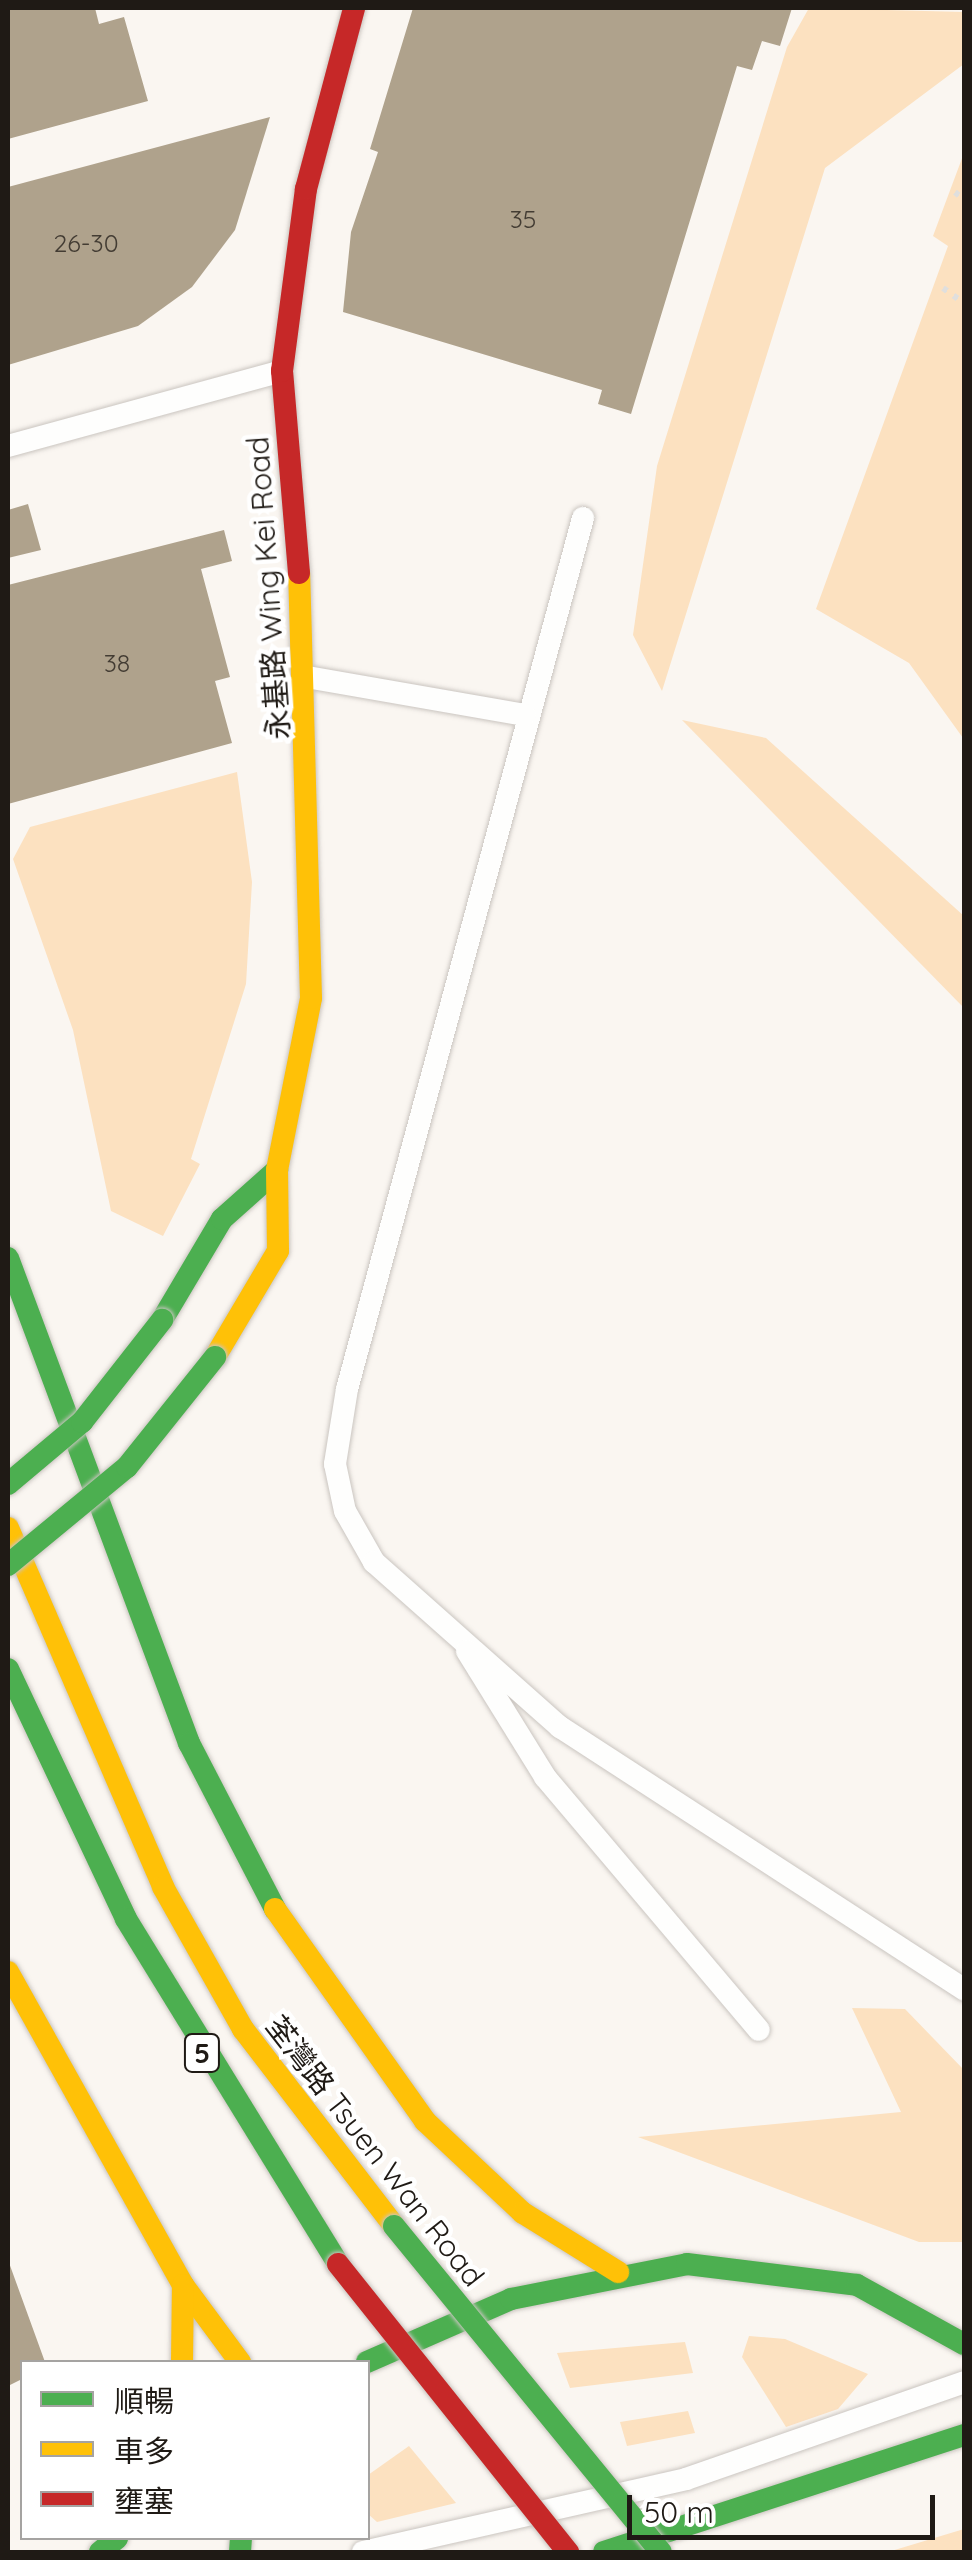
<!DOCTYPE html>
<meta charset="utf-8">
<style>
body{margin:0}
#map{position:relative;width:972px;height:2560px;overflow:hidden;background:#faf6f1;font-family:Quicksand,"Noto Sans TC",sans-serif}
div>[style]{position:absolute}
.green>*{inset:0;background:#fce1c0}
.building>*{inset:0;background:#afa28c}
.path>*{height:6px;margin-top:-3px;transform-origin:0;background:repeating-linear-gradient(90deg,#e0dfdd 0 5px,transparent 0 13px)}
.roads{filter:drop-shadow(0 0 2px #cac5c0) drop-shadow(0 0 2px #cac5c0)}
.lane>*{height:22px;margin:-11px;padding:0 11px;transform-origin:11px;border-radius:11px;background:#fefefd}
.fast>*{height:22px;margin:-11px;padding:0 11px;transform-origin:11px;border-radius:11px;background:#4caf50}
.slow>*{height:22px;margin:-11px;padding:0 11px;transform-origin:11px;border-radius:11px;background:#ffc107}
.jam>*{height:22px;margin:-11px;padding:0 11px;transform-origin:11px;border-radius:11px;background:#c62828}
.bridges{filter:drop-shadow(0 0 2px #cac5c0) drop-shadow(0 0 2px #cac5c0)}
.fast-bridge>*{height:22px;margin:-11px;padding:0 11px;transform-origin:11px;border-radius:11px;background:#4caf50}
.jam-bridge>*{height:22px;margin:-11px;padding:0 11px;transform-origin:11px;border-radius:11px;background:#c62828}
span{translate:-50% -50%;white-space:nowrap;text-align:center;line-height:1.15;-webkit-text-stroke:9px #fff;paint-order:stroke}
.number-label{font-size:25px;color:#433c33}
.number-label span{-webkit-text-stroke-width:0}
.shield-label span{padding:2px 8px;background:#fff;border:2px solid;border-radius:8px;-webkit-text-stroke-width:0}
.shield-label{font-size:28px;color:#1f1a15;font-weight:700}
.street-label{font-size:30px;color:#1f1a15}
.frame{position:absolute;inset:0;border:10px solid #1f1a15;pointer-events:none}
.legend{position:absolute;left:20px;top:2360px;width:350px;height:180px;box-sizing:border-box;background:#fff;border:2px solid #a5a3a1;margin:0;padding:12px 18px;list-style:none;font-size:30px;color:#1f1a15}
.legend li{display:flex;align-items:center;gap:20px;height:50px}
.legend b{width:50px;border:2px solid #a5a3a1}
.scale{position:absolute;left:627px;top:2495px;width:308px;height:45px;box-sizing:border-box;border:5px solid #1f1a15;border-top:0;padding-left:12px;font-size:30px;line-height:35px;white-space:nowrap;color:#1f1a15;-webkit-text-stroke:8px #fff;paint-order:stroke}
</style>
<div id="map">
<div class="green">
<div style="clip-path:polygon(809px 8px,964px 12px,964px 64px,825px 168px,662px 691px,633px 635px,657px 466px,787px 47px)"></div>
<div style="clip-path:polygon(964px 153px,964px 765px,963px 738px,909px 663px,816px 609px,948px 246px,933px 236px)"></div>
<div style="clip-path:polygon(682px 720px,766px 738px,964px 916px,964px 1008px)"></div>
<div style="clip-path:polygon(237px 772px,252px 882px,246px 984px,191px 1159px,200px 1164px,163px 1236px,111px 1211px,73px 1030px,13px 859px,30px 827px)"></div>
<div style="clip-path:polygon(852px 2008px,905px 2009px,964px 2070px,964px 2242px,919px 2242px,638px 2137px,901px 2112px)"></div>
<div style="clip-path:polygon(749px 2336px,785px 2339px,868px 2374px,838px 2409px,786px 2427px,742px 2357px)"></div>
<div style="clip-path:polygon(685px 2342px,693px 2373px,570px 2388px,557px 2353px)"></div>
<div style="clip-path:polygon(688px 2411px,695px 2433px,627px 2446px,620px 2422px)"></div>
<div style="clip-path:polygon(409px 2446px,456px 2503px,377px 2522px,368px 2514px,368px 2475px)"></div>
<div style="clip-path:polygon(964px 2529px,964px 2552px,888px 2552px)"></div>
</div>
<div class="building">
<div style="clip-path:polygon(8px 8px,95px 8px,99px 24px,124px 17px,148px 101px,8px 139px)"></div>
<div style="clip-path:polygon(413px 8px,792px 8px,780px 46px,762px 41px,752px 70px,737px 66px,631px 414px,598px 404px,602px 390px,343px 312px,351px 232px,378px 152px,370px 149px)"></div>
<div style="clip-path:polygon(270px 117px,235px 230px,192px 287px,138px 326px,8px 365px,8px 187px)"></div>
<div style="clip-path:polygon(28px 504px,41px 550px,8px 558px,8px 510px)"></div>
<div style="clip-path:polygon(224px 530px,232px 561px,201px 569px,230px 677px,215px 681px,232px 743px,8px 804px,8px 585px)"></div>
<div style="clip-path:polygon(8px 2260px,45px 2362px,22px 2362px,22px 2379px,8px 2386px)"></div>
</div>
<div class="path">
<div style="left:955px;top:192px;width:12px;rotate:42deg"></div>
<div style="left:943px;top:288px;width:26px;rotate:36deg"></div>
</div>
<div class="roads">
<div class="lane">
<div style="left:8px;top:446px;width:284px;rotate:-15.3deg"></div>
<div style="left:583px;top:518px;width:902px;rotate:105.16deg"></div>
<div style="left:347px;top:1389px;width:76px;rotate:99.1deg"></div>
<div style="left:335px;top:1464px;width:48px;rotate:78deg"></div>
<div style="left:345px;top:1511px;width:59px;rotate:60.4deg"></div>
<div style="left:374px;top:1562px;width:249px;rotate:41.6deg"></div>
<div style="left:560px;top:1727px;width:482px;rotate:33deg"></div>
<div style="left:307px;top:677px;width:221px;rotate:9.9deg"></div>
<div style="left:467px;top:1651px;width:148px;rotate:58.2deg"></div>
<div style="left:545px;top:1777px;width:331px;rotate:49.8deg"></div>
<div style="left:363px;top:2552px;width:331px;rotate:-12.7deg"></div>
<div style="left:686px;top:2479px;width:294px;rotate:-19.2deg"></div>
</div>
<div class="fast">
<div style="left:8px;top:1258px;width:518px;rotate:69.53deg"></div>
<div style="left:189px;top:1743px;width:187px;rotate:62.6deg"></div>
<div style="left:162px;top:1320px;width:117px;rotate:-59.3deg"></div>
<div style="left:222px;top:1219px;width:74px;rotate:-41.7deg"></div>
<div style="left:8px;top:1669px;width:276px;rotate:64.7deg"></div>
<div style="left:126px;top:1919px;width:405px;rotate:58.4deg"></div>
<div style="left:367px;top:2362px;width:157px;rotate:-23.6deg"></div>
<div style="left:511px;top:2299px;width:179px;rotate:-11.2deg"></div>
<div style="left:687px;top:2264px;width:171px;rotate:7deg"></div>
<div style="left:857px;top:2285px;width:122px;rotate:28.9deg"></div>
<div style="left:100px;top:2552px;width:22px;rotate:-39deg"></div>
<div style="left:240px;top:2552px;width:14px;rotate:-86deg"></div>
<div style="left:604px;top:2552px;width:379px;rotate:-18deg"></div>
</div>
<div class="slow">
<div style="left:215px;top:1357px;width:123px;rotate:-59.3deg"></div>
<div style="left:278px;top:1251px;width:81px;rotate:-90.7deg"></div>
<div style="left:277px;top:1170px;width:175px;rotate:-78.8deg"></div>
<div style="left:311px;top:998px;width:425px;rotate:-91.6deg"></div>
<div style="left:8px;top:1528px;width:391px;rotate:66.6deg"></div>
<div style="left:163px;top:1887px;width:163px;rotate:60.6deg"></div>
<div style="left:243px;top:2029px;width:248px;rotate:52.5deg"></div>
<div style="left:275px;top:1909px;width:260px;rotate:54.7deg"></div>
<div style="left:425px;top:2121px;width:134px;rotate:43.2deg"></div>
<div style="left:523px;top:2213px;width:112px;rotate:31.8deg"></div>
<div style="left:8px;top:1972px;width:359px;rotate:60.8deg"></div>
<div style="left:183px;top:2285px;width:96px;rotate:53.5deg"></div>
<div style="left:182px;top:2362px;width:77px;rotate:-89.3deg"></div>
</div>
<div class="jam">
<div style="left:299px;top:573px;width:203px;rotate:-94.8deg"></div>
<div style="left:282px;top:371px;width:184px;rotate:-82.5deg"></div>
<div style="left:306px;top:189px;width:187px;rotate:-75.1deg"></div>
</div>
</div>
<div class="bridges">
<div class="fast-bridge">
<div style="left:8px;top:1484px;width:97px;rotate:-40deg"></div>
<div style="left:82px;top:1422px;width:130px;rotate:-51.9deg"></div>
<div style="left:8px;top:1565px;width:154px;rotate:-39.5deg"></div>
<div style="left:127px;top:1467px;width:141px;rotate:-51.3deg"></div>
<div style="left:394px;top:2226px;width:421px;rotate:50.7deg"></div>
</div>
<div class="jam-bridge">
<div style="left:338px;top:2264px;width:369px;rotate:51.4deg"></div>
</div>
</div>
<div class="number-label">
<span style="left:523px;top:219px">35</span>
<span style="left:86px;top:243px">26-30</span>
<span style="left:117px;top:663px">38</span>
</div>
<div class="shield-label">
<span style="left:202px;top:2053px">5</span>
</div>
<div class="street-label">
<span style="left:268px;top:588px;rotate:-94deg">永基路 Wing Kei Road</span>
<span style="left:375px;top:2151px;rotate:52deg">荃灣路 Tsuen Wan Road</span>
</div>
<div class="frame"></div>
<ul class="legend">
<li><b style="height:12px;background:#4caf50"></b>順暢</li>
<li><b style="height:12px;background:#ffc107"></b>車多</li>
<li><b style="height:12px;background:#c62828"></b>壅塞</li>
</ul>
<div class="scale">50 m</div>
</div>
